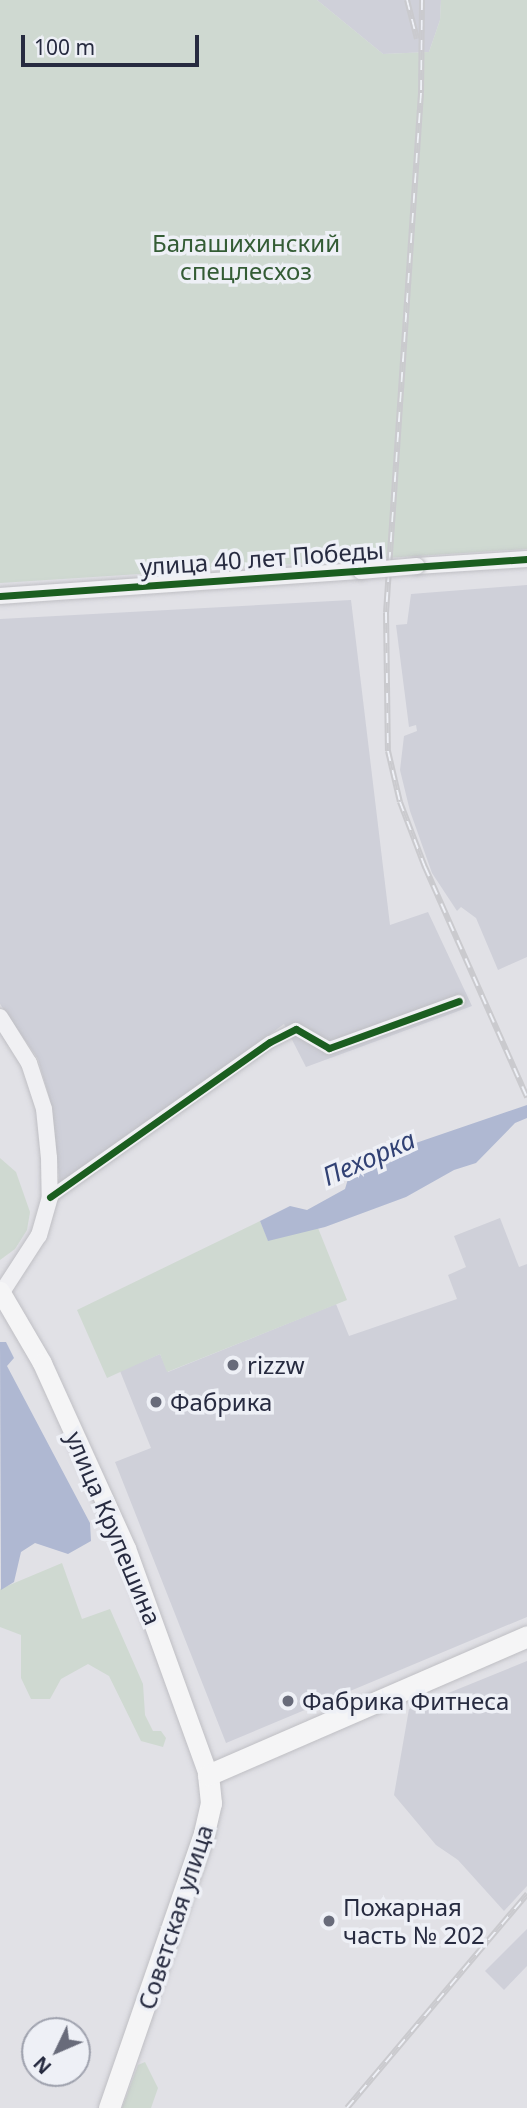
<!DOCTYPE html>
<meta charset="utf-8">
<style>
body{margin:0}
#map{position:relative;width:527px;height:2108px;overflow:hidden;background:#e1e1e6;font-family:"Noto Sans",sans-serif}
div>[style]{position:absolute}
.built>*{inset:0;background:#cfd0d9}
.green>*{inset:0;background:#cfd9d1}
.water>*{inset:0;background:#afb8d2}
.roads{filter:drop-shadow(0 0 2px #bfbfc4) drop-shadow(0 0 2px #bfbfc4)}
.minor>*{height:12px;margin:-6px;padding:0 6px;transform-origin:6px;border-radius:6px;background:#f0f0f3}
.tertiary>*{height:16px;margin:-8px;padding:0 8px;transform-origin:8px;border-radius:8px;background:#f0f0f3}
.secondary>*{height:19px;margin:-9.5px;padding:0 9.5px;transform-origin:9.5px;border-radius:9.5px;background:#f5f5f6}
.primary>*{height:21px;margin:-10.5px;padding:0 10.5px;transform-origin:10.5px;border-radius:10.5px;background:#f5f5f6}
.rail>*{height:6px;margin-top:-3px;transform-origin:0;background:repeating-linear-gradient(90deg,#eef0f6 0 10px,#cacace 0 20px);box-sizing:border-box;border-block:2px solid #cacace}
.bridges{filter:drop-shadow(0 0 2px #bfbfc4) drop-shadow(0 0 2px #bfbfc4)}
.tertiary-bridge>*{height:16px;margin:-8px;padding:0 8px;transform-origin:8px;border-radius:8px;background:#f0f0f3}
.cycleway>*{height:7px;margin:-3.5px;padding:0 3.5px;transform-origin:3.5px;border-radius:3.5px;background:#1b5e20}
.dots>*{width:19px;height:19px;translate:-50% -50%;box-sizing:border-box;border:4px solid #eef0f6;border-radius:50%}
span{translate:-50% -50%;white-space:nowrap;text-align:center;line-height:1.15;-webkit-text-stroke:7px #eef0f6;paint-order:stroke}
.park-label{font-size:24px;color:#345c35}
.street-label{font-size:24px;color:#272b40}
.poi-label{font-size:24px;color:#272b40}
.left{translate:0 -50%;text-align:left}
.water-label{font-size:26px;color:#314174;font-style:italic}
.north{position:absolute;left:21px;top:2017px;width:70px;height:70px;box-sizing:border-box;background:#eef0f6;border:2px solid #9ea1ad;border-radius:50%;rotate:226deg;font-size:19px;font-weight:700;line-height:28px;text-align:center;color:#272b40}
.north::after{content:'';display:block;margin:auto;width:24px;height:32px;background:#686b7a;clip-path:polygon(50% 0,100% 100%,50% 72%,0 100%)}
.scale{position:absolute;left:21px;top:35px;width:178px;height:32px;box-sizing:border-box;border:4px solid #272b40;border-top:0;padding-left:9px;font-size:21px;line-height:24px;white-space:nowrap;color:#272b40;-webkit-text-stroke:5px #eef0f6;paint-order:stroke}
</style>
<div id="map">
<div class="built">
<div style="clip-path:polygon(317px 0,441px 0,440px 20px,429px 52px,383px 54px)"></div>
<div style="clip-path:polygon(527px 585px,527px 957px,498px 970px,476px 918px,461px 907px,457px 911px,432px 873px,410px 811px,400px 770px,404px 736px,417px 731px,416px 725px,409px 727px,396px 625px,407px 624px,411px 594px)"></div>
<div style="clip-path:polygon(351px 600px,390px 925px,428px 912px,472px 1006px,306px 1067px,284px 1024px,60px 1186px,52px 1107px,38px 1059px,0 1004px,0 619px)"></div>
<div style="clip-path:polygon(500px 1218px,519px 1267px,527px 1264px,527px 1617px,226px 1743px,115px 1462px,151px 1448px,120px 1371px,160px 1354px,168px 1372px,336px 1304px,349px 1336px,457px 1299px,448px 1275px,466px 1267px,454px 1236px)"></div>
<div style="clip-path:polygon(527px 1661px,527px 1886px,504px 1911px,458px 1860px,436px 1845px,394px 1795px,409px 1709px)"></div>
<div style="clip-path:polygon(527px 1929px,527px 1966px,504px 1990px,485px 1971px)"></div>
</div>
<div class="green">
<div style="clip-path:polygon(0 0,317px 0,383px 54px,429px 52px,440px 20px,441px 0,527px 0,527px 549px,0 583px)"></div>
<div style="clip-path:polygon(0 1158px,16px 1172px,30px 1212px,27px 1230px,15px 1249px,0 1260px)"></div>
<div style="clip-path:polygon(260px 1221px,268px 1240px,318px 1228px,347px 1300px,167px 1372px,160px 1354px,107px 1378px,77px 1310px)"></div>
<div style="clip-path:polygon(62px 1563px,82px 1619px,110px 1609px,143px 1684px,145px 1715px,153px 1731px,161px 1731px,166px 1738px,163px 1747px,141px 1741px,109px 1676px,88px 1664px,61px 1679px,50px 1699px,31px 1699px,21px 1678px,21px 1635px,0 1627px,0 1589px)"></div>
<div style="clip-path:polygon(145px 2062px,158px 2088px,151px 2108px,122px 2108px,138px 2065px)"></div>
</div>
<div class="water">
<div style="clip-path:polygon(527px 1105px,527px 1118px,515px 1123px,476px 1163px,454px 1170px,406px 1197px,325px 1227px,268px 1241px,260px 1221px,290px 1206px,307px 1210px,345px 1189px,351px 1169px,369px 1159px)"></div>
<div style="clip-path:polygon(0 1342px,6px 1342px,14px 1358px,7px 1366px,90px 1523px,91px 1541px,68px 1554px,35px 1543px,21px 1552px,14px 1582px,1px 1590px)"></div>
</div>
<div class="roads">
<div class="minor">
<div style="left:50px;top:1197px;width:269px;rotate:-35.2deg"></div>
<div style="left:270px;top:1042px;width:29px;rotate:-27deg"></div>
<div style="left:296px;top:1029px;width:38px;rotate:30deg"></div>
<div style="left:329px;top:1048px;width:138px;rotate:-19.9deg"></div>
</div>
<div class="tertiary">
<div style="left:417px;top:566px;width:110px;rotate:-3.6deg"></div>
<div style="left:0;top:596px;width:362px;rotate:-4deg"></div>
<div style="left:0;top:1017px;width:54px;rotate:57.8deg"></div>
<div style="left:29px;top:1063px;width:48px;rotate:71.9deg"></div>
<div style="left:44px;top:1109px;width:49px;rotate:84.2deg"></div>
<div style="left:49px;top:1158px;width:39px;rotate:89deg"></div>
<div style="left:50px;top:1197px;width:40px;rotate:106deg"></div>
<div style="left:39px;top:1235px;width:68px;rotate:123deg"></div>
</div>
<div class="secondary">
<div style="left:0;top:1291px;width:83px;rotate:59.7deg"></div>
<div style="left:42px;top:1363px;width:203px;rotate:65.6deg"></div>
<div style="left:126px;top:1548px;width:241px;rotate:70.1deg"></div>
</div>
<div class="primary">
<div style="left:109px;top:2108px;width:291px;rotate:-70.9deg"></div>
<div style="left:204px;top:1833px;width:31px;rotate:-77deg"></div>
<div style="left:211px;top:1803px;width:28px;rotate:-96deg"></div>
<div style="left:208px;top:1775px;width:348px;rotate:-23.5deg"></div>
</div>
</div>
<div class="rail">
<div style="left:407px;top:0;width:40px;rotate:75.6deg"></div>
<div style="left:422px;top:0;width:93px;rotate:90.6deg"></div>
<div style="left:421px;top:93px;width:521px;rotate:93.85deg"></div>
<div style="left:386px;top:613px;width:138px;rotate:89.2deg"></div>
<div style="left:388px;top:751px;width:52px;rotate:76.8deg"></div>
<div style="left:400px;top:802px;width:70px;rotate:69deg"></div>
<div style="left:425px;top:867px;width:252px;rotate:66.1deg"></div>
<div style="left:347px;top:2108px;width:280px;rotate:-49.9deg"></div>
</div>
<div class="bridges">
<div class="tertiary-bridge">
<div style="left:361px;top:571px;width:56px;rotate:-5.1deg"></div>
</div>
</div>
<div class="cycleway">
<div style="left:0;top:596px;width:528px;rotate:-4.02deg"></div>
<div style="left:50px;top:1197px;width:269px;rotate:-35.2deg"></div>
<div style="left:270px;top:1042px;width:29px;rotate:-27deg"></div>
<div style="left:296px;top:1029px;width:38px;rotate:30deg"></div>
<div style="left:329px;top:1048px;width:138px;rotate:-19.9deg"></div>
</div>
<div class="dots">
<div style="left:233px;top:1365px;background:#686b7a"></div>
<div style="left:156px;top:1402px;background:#686b7a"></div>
<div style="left:288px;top:1701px;background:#686b7a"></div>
<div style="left:329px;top:1921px;background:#686b7a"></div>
</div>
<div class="park-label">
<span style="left:246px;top:257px">Балашихинский<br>спецлесхоз</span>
</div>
<div class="street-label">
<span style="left:262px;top:558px;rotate:-4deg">улица 40 лет Победы</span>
<span style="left:114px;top:1528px;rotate:67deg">улица Крупешина</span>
<span style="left:175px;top:1917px;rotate:-72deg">Советская улица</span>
</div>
<div class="poi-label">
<span class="left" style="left:247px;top:1365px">rizzw</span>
<span class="left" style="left:170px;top:1402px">Фабрика</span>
<span class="left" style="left:302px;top:1701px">Фабрика Фитнеса</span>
<span class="left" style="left:343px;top:1921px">Пожарная<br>часть № 202</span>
</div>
<div class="water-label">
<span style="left:369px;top:1158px;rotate:-24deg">Пехорка</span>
</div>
<div class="north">N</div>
<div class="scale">100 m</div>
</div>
